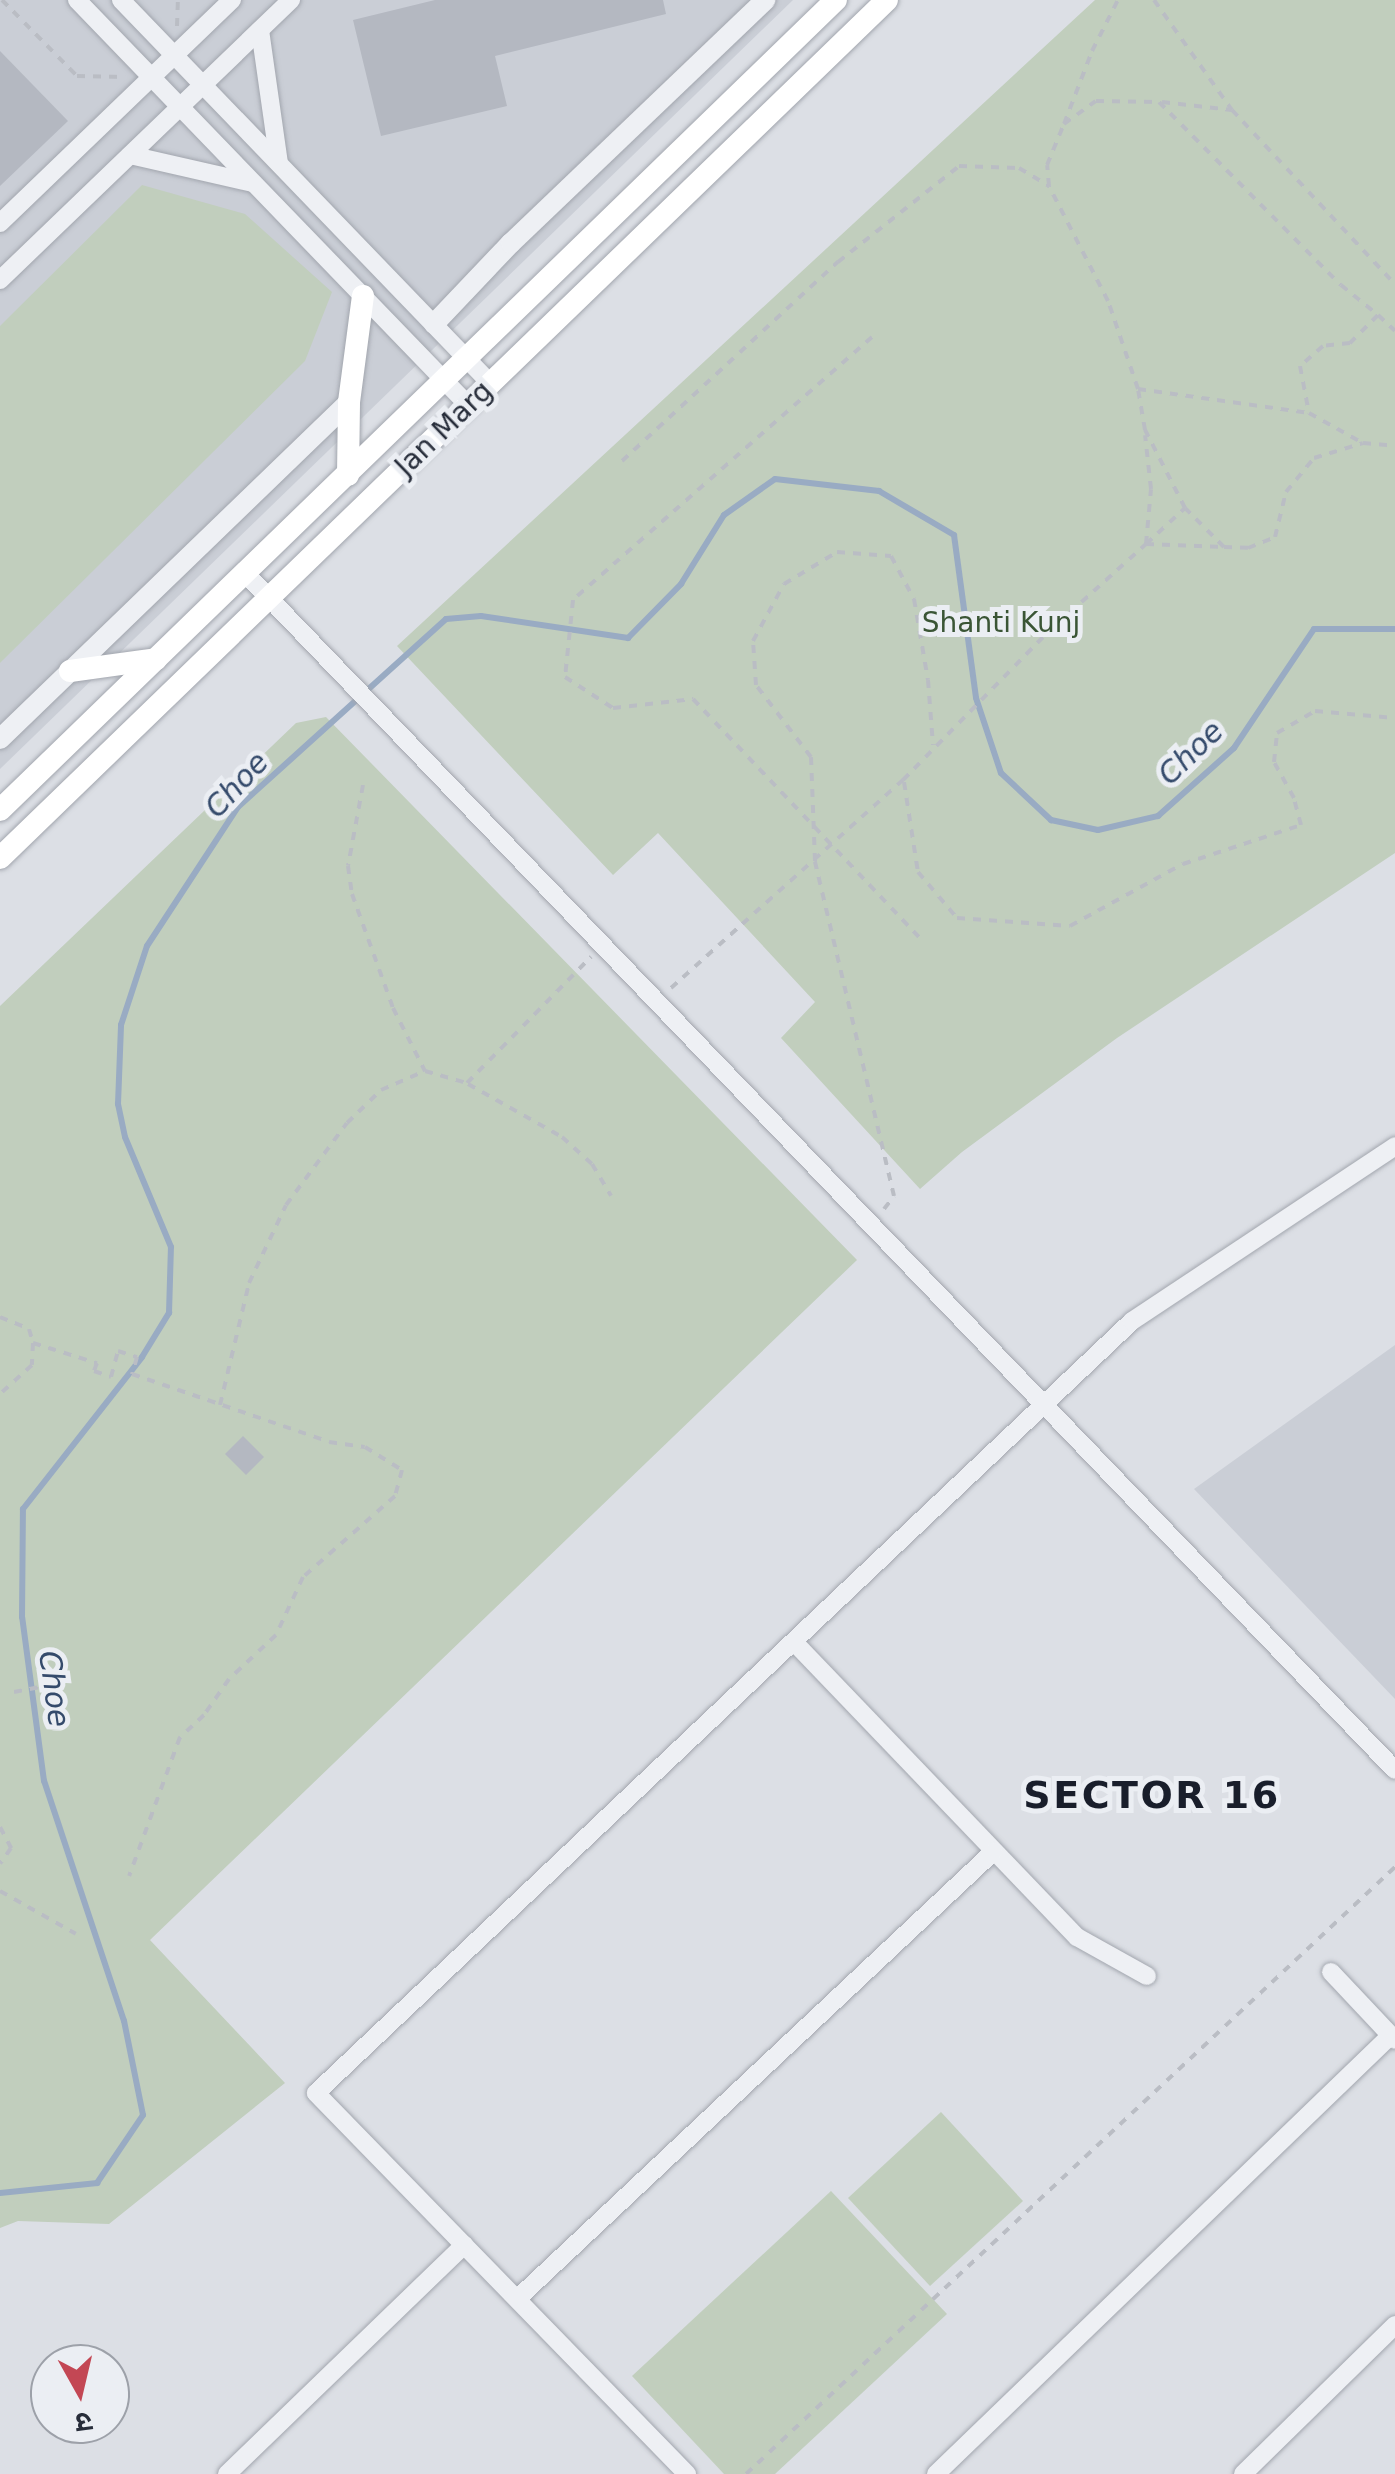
<!DOCTYPE html>
<meta charset="utf-8">
<style>
body{margin:0}
#map{position:relative;width:1395px;height:2474px;overflow:hidden;background:#dcdfe5;font-family:"DejaVu Sans","Noto Sans Devanagari",sans-serif}
div>[style]{position:absolute}
.built>*{inset:0;background:#caced6}
.green>*{inset:0;background:#c1cebd}
.stream>*{height:6px;margin:-3px;padding:0 3px;transform-origin:3px;border-radius:3px;background:#99abc3}
.building>*{inset:0;background:#b4b8c1}
.path>*{height:4px;margin-top:-2px;transform-origin:0;background:repeating-linear-gradient(90deg,#babdc4 0 8px,transparent 0 16px)}
.roads{filter:drop-shadow(0 0 2px #a2a6ae) drop-shadow(0 0 2px #a2a6ae)}
.minor>*{height:18px;margin:-9px;padding:0 9px;transform-origin:9px;border-radius:9px;background:#eef0f4}
.tertiary>*{height:20px;margin:-10px;padding:0 10px;transform-origin:10px;border-radius:10px;background:#eef0f4}
.secondary>*{height:22px;margin:-11px;padding:0 11px;transform-origin:11px;border-radius:11px;background:#fff}
span{translate:-50% -50%;white-space:nowrap;text-align:center;line-height:1.15;-webkit-text-stroke:10px #ebeef3;paint-order:stroke}
.street-label{font-size:28px;color:#272d3a}
.park-label{font-size:28px;color:#3a5535}
.water-label{font-size:30px;color:#344a6b;font-style:italic}
.district-label{font-size:38px;color:#191e2b;font-weight:700;letter-spacing:2.5px}
.north{position:absolute;left:30px;top:2344px;width:100px;height:100px;box-sizing:border-box;background:#ebeef3;border:2px solid #9da1a9;border-radius:50%;rotate:172deg;font-size:28px;font-weight:700;line-height:40px;text-align:center;color:#272d3a}
.north::after{content:'';display:block;margin:auto;width:35px;height:45px;background:#c34754;clip-path:polygon(50% 0,100% 100%,50% 72%,0 100%)}
</style>
<div id="map">
<div class="built">
<div style="clip-path:polygon(0 0,793px 0,0 769px)"></div>
<div style="clip-path:polygon(1395px 1345px,1395px 1699px,1194px 1489px)"></div>
</div>
<div class="green">
<div style="clip-path:polygon(1095px 0,1395px 0,1395px 853px,1117px 1038px,962px 1152px,920px 1189px,781px 1038px,815px 1002px,658px 833px,613px 875px,397px 646px)"></div>
<div style="clip-path:polygon(142px 185px,245px 214px,332px 292px,305px 361px,0 663px,0 326px)"></div>
<div style="clip-path:polygon(326px 717px,857px 1260px,150px 1940px,285px 2083px,109px 2224px,18px 2221px,0 2228px,0 1006px,296px 723px)"></div>
<div style="clip-path:polygon(941px 2112px,1023px 2201px,930px 2286px,848px 2198px)"></div>
<div style="clip-path:polygon(831px 2191px,947px 2314px,775px 2474px,724px 2474px,632px 2376px)"></div>
</div>
<div class="stream">
<div style="left:0;top:2193px;width:98px;rotate:-5.9deg"></div>
<div style="left:97px;top:2183px;width:82px;rotate:-55.9deg"></div>
<div style="left:143px;top:2115px;width:96px;rotate:-101.4deg"></div>
<div style="left:124px;top:2021px;width:253px;rotate:-108.4deg"></div>
<div style="left:44px;top:1781px;width:165px;rotate:-97.6deg"></div>
<div style="left:22px;top:1617px;width:108px;rotate:-89.5deg"></div>
<div style="left:23px;top:1509px;width:193px;rotate:-51.9deg"></div>
<div style="left:142px;top:1357px;width:52px;rotate:-58.5deg"></div>
<div style="left:169px;top:1313px;width:66px;rotate:-88.3deg"></div>
<div style="left:171px;top:1247px;width:119px;rotate:-112.7deg"></div>
<div style="left:125px;top:1137px;width:34px;rotate:-102deg"></div>
<div style="left:118px;top:1104px;width:79px;rotate:-87.8deg"></div>
<div style="left:121px;top:1025px;width:83px;rotate:-71.8deg"></div>
<div style="left:147px;top:946px;width:166px;rotate:-56.8deg"></div>
<div style="left:238px;top:807px;width:280px;rotate:-42.1deg"></div>
<div style="left:446px;top:619px;width:35px;rotate:-5deg"></div>
<div style="left:481px;top:616px;width:149px;rotate:8.5deg"></div>
<div style="left:628px;top:638px;width:76px;rotate:-45.5deg"></div>
<div style="left:681px;top:584px;width:81px;rotate:-58.1deg"></div>
<div style="left:724px;top:515px;width:62px;rotate:-35.2deg"></div>
<div style="left:775px;top:479px;width:105px;rotate:6.6deg"></div>
<div style="left:879px;top:491px;width:87px;rotate:30.4deg"></div>
<div style="left:954px;top:535px;width:164px;rotate:82.3deg"></div>
<div style="left:976px;top:698px;width:79px;rotate:71.6deg"></div>
<div style="left:1001px;top:773px;width:69px;rotate:43.2deg"></div>
<div style="left:1051px;top:820px;width:48px;rotate:12deg"></div>
<div style="left:1098px;top:830px;width:62px;rotate:-13.1deg"></div>
<div style="left:1158px;top:816px;width:102px;rotate:-41.8deg"></div>
<div style="left:1234px;top:748px;width:143px;rotate:-56.1deg"></div>
<div style="left:1314px;top:629px;width:81px"></div>
</div>
<div class="building">
<div style="clip-path:polygon(435px 0,663px 0,666px 14px,495px 56px,507px 106px,381px 136px,353px 20px)"></div>
<div style="clip-path:polygon(0 51px,68px 121px,0 186px)"></div>
<div style="clip-path:polygon(243px 1436px,264px 1457px,246px 1475px,225px 1454px)"></div>
</div>
<div class="path">
<div style="left:2px;top:0;width:107px;rotate:45.4deg"></div>
<div style="left:77px;top:76px;width:48px;rotate:1.2deg"></div>
<div style="left:1154px;top:0;width:135px;rotate:54.7deg"></div>
<div style="left:1232px;top:110px;width:238px;rotate:46.9deg"></div>
<div style="left:177px;top:26px;width:26px;rotate:-88deg"></div>
<div style="left:1162px;top:102px;width:70px;rotate:6.5deg"></div>
<div style="left:1064px;top:124px;width:78px;rotate:-69deg"></div>
<div style="left:1092px;top:51px;width:57px;rotate:-63deg"></div>
<div style="left:1378px;top:315px;width:23px;rotate:43deg"></div>
<div style="left:872px;top:337px;width:398px;rotate:138.7deg"></div>
<div style="left:573px;top:600px;width:77px;rotate:95.9deg"></div>
<div style="left:565px;top:677px;width:57px;rotate:32.9deg"></div>
<div style="left:613px;top:708px;width:81px;rotate:-6.4deg"></div>
<div style="left:693px;top:699px;width:328px;rotate:46.5deg"></div>
<div style="left:1138px;top:389px;width:173px;rotate:8deg"></div>
<div style="left:622px;top:461px;width:294px;rotate:-42.7deg"></div>
<div style="left:838px;top:262px;width:154px;rotate:-38.4deg"></div>
<div style="left:959px;top:166px;width:60px;rotate:1.9deg"></div>
<div style="left:1019px;top:168px;width:35px;rotate:31deg"></div>
<div style="left:1146px;top:544px;width:78px;rotate:2.2deg"></div>
<div style="left:1224px;top:547px;width:55px;rotate:-135deg"></div>
<div style="left:1185px;top:508px;width:88px;rotate:-117.1deg"></div>
<div style="left:1145px;top:430px;width:42px;rotate:-99.7deg"></div>
<div style="left:1138px;top:389px;width:93px;rotate:-108.8deg"></div>
<div style="left:1108px;top:301px;width:129px;rotate:-117.2deg"></div>
<div style="left:1049px;top:186px;width:21px;rotate:-95deg"></div>
<div style="left:1047px;top:165px;width:44px;rotate:-67.5deg"></div>
<div style="left:1064px;top:124px;width:39px;rotate:-36deg"></div>
<div style="left:1096px;top:101px;width:63px;rotate:0.9deg"></div>
<div style="left:1159px;top:102px;width:258px;rotate:45.2deg"></div>
<div style="left:1341px;top:285px;width:48px;rotate:39deg"></div>
<div style="left:1378px;top:315px;width:40px;rotate:135deg"></div>
<div style="left:1350px;top:343px;width:27px;rotate:174deg"></div>
<div style="left:1323px;top:346px;width:30px;rotate:139deg"></div>
<div style="left:1300px;top:366px;width:48px;rotate:79.2deg"></div>
<div style="left:1309px;top:413px;width:62px;rotate:29.1deg"></div>
<div style="left:1363px;top:443px;width:32px;rotate:5deg"></div>
<div style="left:1146px;top:544px;width:53px;rotate:-42.7deg"></div>
<div style="left:1224px;top:547px;width:24px;rotate:2deg"></div>
<div style="left:1248px;top:548px;width:29px;rotate:-22deg"></div>
<div style="left:1275px;top:537px;width:46px;rotate:-76.3deg"></div>
<div style="left:1286px;top:492px;width:44px;rotate:-50.5deg"></div>
<div style="left:1314px;top:458px;width:51px;rotate:-17deg"></div>
<div style="left:904px;top:782px;width:91px;rotate:81.2deg"></div>
<div style="left:918px;top:872px;width:60px;rotate:49.7deg"></div>
<div style="left:957px;top:918px;width:113px;rotate:4deg"></div>
<div style="left:1070px;top:926px;width:129px;rotate:-28.8deg"></div>
<div style="left:1183px;top:864px;width:124px;rotate:-18.3deg"></div>
<div style="left:1301px;top:825px;width:28px;rotate:-105deg"></div>
<div style="left:1294px;top:798px;width:41px;rotate:-119.1deg"></div>
<div style="left:1274px;top:762px;width:29px;rotate:-84deg"></div>
<div style="left:1277px;top:733px;width:44px;rotate:-30.1deg"></div>
<div style="left:1315px;top:711px;width:80px;rotate:5deg"></div>
<div style="left:363px;top:785px;width:82px;rotate:100.5deg"></div>
<div style="left:348px;top:866px;width:28px;rotate:82deg"></div>
<div style="left:352px;top:894px;width:121px;rotate:70.2deg"></div>
<div style="left:393px;top:1008px;width:71px;rotate:63.1deg"></div>
<div style="left:671px;top:988px;width:312px;rotate:-41.9deg"></div>
<div style="left:903px;top:780px;width:204px;rotate:-45.6deg"></div>
<div style="left:1046px;top:634px;width:135px;rotate:-42deg"></div>
<div style="left:1146px;top:544px;width:55px;rotate:-84.8deg"></div>
<div style="left:1151px;top:489px;width:54px;rotate:-96.3deg"></div>
<div style="left:468px;top:1084px;width:108px;rotate:29.4deg"></div>
<div style="left:562px;top:1137px;width:40px;rotate:42deg"></div>
<div style="left:592px;top:1164px;width:37px;rotate:59deg"></div>
<div style="left:884px;top:1209px;width:16px;rotate:-52deg"></div>
<div style="left:894px;top:1196px;width:344px;rotate:-103.3deg"></div>
<div style="left:815px;top:861px;width:104px;rotate:-92.2deg"></div>
<div style="left:811px;top:757px;width:91px;rotate:-127.4deg"></div>
<div style="left:756px;top:685px;width:44px;rotate:-93.9deg"></div>
<div style="left:753px;top:641px;width:65px;rotate:-61.5deg"></div>
<div style="left:784px;top:584px;width:62px;rotate:-31.1deg"></div>
<div style="left:837px;top:552px;width:54px;rotate:4.2deg"></div>
<div style="left:891px;top:556px;width:49px;rotate:61.9deg"></div>
<div style="left:914px;top:599px;width:82px;rotate:80.2deg"></div>
<div style="left:928px;top:680px;width:65px;rotate:85.6deg"></div>
<div style="left:0;top:1317px;width:31px;rotate:22deg"></div>
<div style="left:29px;top:1329px;width:15px;rotate:74deg"></div>
<div style="left:33px;top:1343px;width:22px;rotate:93deg"></div>
<div style="left:32px;top:1365px;width:43px;rotate:137.8deg"></div>
<div style="left:33px;top:1343px;width:67px;rotate:17.4deg"></div>
<div style="left:97px;top:1363px;width:9px;rotate:111deg"></div>
<div style="left:94px;top:1371px;width:18px;rotate:19deg"></div>
<div style="left:111px;top:1377px;width:27px;rotate:-75deg"></div>
<div style="left:118px;top:1351px;width:20px;rotate:18deg"></div>
<div style="left:137px;top:1357px;width:18px;rotate:106deg"></div>
<div style="left:132px;top:1374px;width:208px;rotate:19deg"></div>
<div style="left:329px;top:1442px;width:36px;rotate:8deg"></div>
<div style="left:365px;top:1447px;width:44px;rotate:31.9deg"></div>
<div style="left:402px;top:1470px;width:27px;rotate:105deg"></div>
<div style="left:395px;top:1496px;width:123px;rotate:138.6deg"></div>
<div style="left:303px;top:1577px;width:64px;rotate:115deg"></div>
<div style="left:276px;top:1635px;width:64px;rotate:136.9deg"></div>
<div style="left:229px;top:1679px;width:44px;rotate:124.8deg"></div>
<div style="left:204px;top:1715px;width:33px;rotate:137deg"></div>
<div style="left:180px;top:1737px;width:148px;rotate:110.1deg"></div>
<div style="left:220px;top:1405px;width:125px;rotate:-76.6deg"></div>
<div style="left:249px;top:1283px;width:86px;rotate:-64.6deg"></div>
<div style="left:286px;top:1205px;width:102px;rotate:-53.4deg"></div>
<div style="left:347px;top:1123px;width:47px;rotate:-44.1deg"></div>
<div style="left:381px;top:1090px;width:48px;rotate:-23.4deg"></div>
<div style="left:425px;top:1071px;width:44px;rotate:15.9deg"></div>
<div style="left:467px;top:1083px;width:177px;rotate:-45.5deg"></div>
<div style="left:14px;top:1692px;width:33px;rotate:-11deg"></div>
<div style="left:0;top:1827px;width:24px;rotate:62deg"></div>
<div style="left:11px;top:1848px;width:19px;rotate:125deg"></div>
<div style="left:0;top:1891px;width:87px;rotate:29.5deg"></div>
<div style="left:746px;top:2474px;width:889px;rotate:-43.08deg"></div>
</div>
<div class="roads">
<div class="minor">
<div style="left:77px;top:0;width:563px;rotate:46.01deg"></div>
<div style="left:121px;top:0;width:533px;rotate:46.06deg"></div>
<div style="left:260px;top:30px;width:135px;rotate:81.9deg"></div>
<div style="left:130px;top:155px;width:126px;rotate:12.8deg"></div>
<div style="left:0;top:223px;width:322px;rotate:-43.9deg"></div>
<div style="left:0;top:280px;width:404px;rotate:-43.9deg"></div>
<div style="left:246px;top:574px;width:1658px;rotate:46.15deg"></div>
<div style="left:794px;top:1642px;width:409px;rotate:46.2deg"></div>
<div style="left:1077px;top:1937px;width:80px;rotate:29.1deg"></div>
<div style="left:1331px;top:1972px;width:93px;rotate:46.7deg"></div>
<div style="left:517px;top:2299px;width:654px;rotate:-43.2deg"></div>
<div style="left:227px;top:2474px;width:330px;rotate:-44deg"></div>
<div style="left:687px;top:2474px;width:532px;rotate:-134.24deg"></div>
<div style="left:316px;top:2093px;width:1123px;rotate:-43.41deg"></div>
<div style="left:1132px;top:1321px;width:316px;rotate:-33.6deg"></div>
<div style="left:936px;top:2474px;width:632px;rotate:-43.97deg"></div>
<div style="left:1243px;top:2474px;width:213px;rotate:-44.4deg"></div>
</div>
<div class="tertiary">
<div style="left:434px;top:324px;width:112px;rotate:-46.5deg"></div>
<div style="left:511px;top:243px;width:352px;rotate:-43.7deg"></div>
<div style="left:0;top:739px;width:485px;rotate:-44deg"></div>
</div>
<div class="secondary">
<div style="left:348px;top:475px;width:73px;rotate:-89.2deg"></div>
<div style="left:349px;top:402px;width:107px;rotate:-82.5deg"></div>
<div style="left:70px;top:671px;width:87px;rotate:-7.9deg"></div>
<div style="left:0;top:810px;width:1164px;rotate:-44.1deg"></div>
<div style="left:0;top:858px;width:1234px;rotate:-44.05deg"></div>
</div>
</div>
<div class="street-label">
<span style="left:444px;top:429px;rotate:-44deg">Jan Marg</span>
</div>
<div class="park-label">
<span style="left:1001px;top:623px">Shanti Kunj</span>
</div>
<div class="water-label">
<span style="left:1191px;top:753px;rotate:-44deg">Choe</span>
<span style="left:237px;top:785px;rotate:-47deg">Choe</span>
<span style="left:54px;top:1689px;rotate:82deg">Choe</span>
</div>
<div class="district-label">
<span style="left:1152px;top:1796px">SECTOR 16</span>
</div>
<div class="north">उ</div>
</div>
